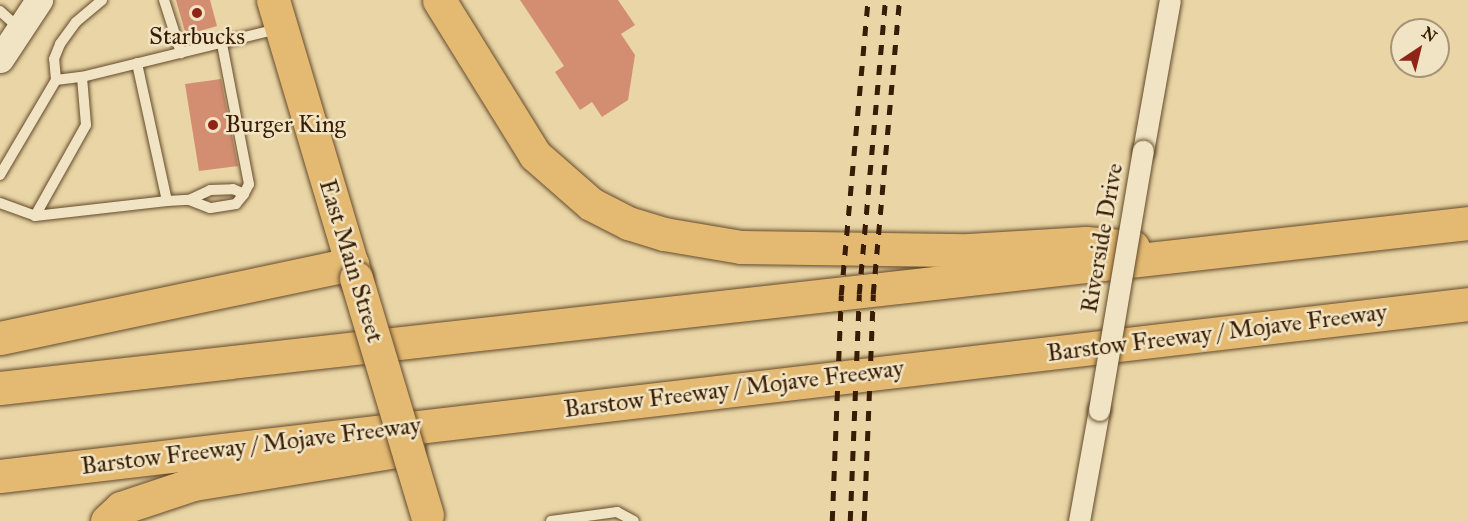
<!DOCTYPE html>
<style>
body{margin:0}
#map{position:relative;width:1468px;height:521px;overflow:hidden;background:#e9d5a5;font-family:"IM FELL Great Primer",serif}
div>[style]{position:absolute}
.building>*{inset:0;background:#d38e72}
.roads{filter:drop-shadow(0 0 2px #644a2c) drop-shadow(0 0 2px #644a2c)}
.service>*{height:10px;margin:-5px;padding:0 5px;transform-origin:5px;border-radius:5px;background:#f1e4c4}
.minor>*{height:21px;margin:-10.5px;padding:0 10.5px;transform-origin:10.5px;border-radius:10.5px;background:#f1e4c4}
.tertiary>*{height:27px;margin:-13.5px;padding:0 13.5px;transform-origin:13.5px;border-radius:13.5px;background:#f1e4c4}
.primary>*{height:33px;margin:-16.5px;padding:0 16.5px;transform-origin:16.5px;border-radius:16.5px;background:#e4ba72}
.motorway>*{height:33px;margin:-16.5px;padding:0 16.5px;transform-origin:16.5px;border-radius:16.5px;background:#e4ba72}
.rail>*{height:4.5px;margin-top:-2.25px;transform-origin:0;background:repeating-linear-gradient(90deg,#381c03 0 10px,transparent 0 20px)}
.bridges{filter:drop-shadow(0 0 2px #644a2c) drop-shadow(0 0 2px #644a2c)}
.minor-bridge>*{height:21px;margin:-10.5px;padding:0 10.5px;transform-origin:10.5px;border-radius:10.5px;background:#f1e4c4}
.primary-bridge>*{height:33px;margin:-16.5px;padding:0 16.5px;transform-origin:16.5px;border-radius:16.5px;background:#e4ba72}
.dots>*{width:16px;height:16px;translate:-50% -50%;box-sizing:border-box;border:3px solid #f1e4c4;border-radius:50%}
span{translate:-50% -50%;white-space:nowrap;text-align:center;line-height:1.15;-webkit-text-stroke:5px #f1e4c4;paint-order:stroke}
.poi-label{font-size:24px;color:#381c03}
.left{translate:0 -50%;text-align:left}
.street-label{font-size:24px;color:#381c03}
.north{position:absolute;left:1390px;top:18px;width:60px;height:60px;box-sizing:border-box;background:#f1e4c4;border:2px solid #a79477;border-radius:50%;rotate:35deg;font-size:16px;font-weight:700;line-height:24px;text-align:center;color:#381c03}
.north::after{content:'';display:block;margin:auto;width:21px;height:27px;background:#8f2418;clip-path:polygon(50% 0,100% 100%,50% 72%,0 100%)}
</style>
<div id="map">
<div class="building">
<div style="clip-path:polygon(176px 0,210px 0,217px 26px,186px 35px)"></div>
<div style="clip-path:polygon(520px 0,618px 0,635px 25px,621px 34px,635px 55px,628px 100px,602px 117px,592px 102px,580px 110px,555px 72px,564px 66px)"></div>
<div style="clip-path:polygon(221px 79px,238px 166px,199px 171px,185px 84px)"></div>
</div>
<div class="roads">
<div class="service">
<div style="left:164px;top:0;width:56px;rotate:72.2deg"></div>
<div style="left:0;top:11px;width:24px;rotate:42deg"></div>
<div style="left:222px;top:44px;width:143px;rotate:79.1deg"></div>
<div style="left:249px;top:184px;width:11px;rotate:117deg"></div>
<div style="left:56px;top:80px;width:26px;rotate:-7deg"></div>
<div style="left:82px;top:77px;width:202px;rotate:-13.8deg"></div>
<div style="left:0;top:175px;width:110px;rotate:-59.5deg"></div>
<div style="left:56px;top:80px;width:21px;rotate:-95deg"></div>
<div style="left:54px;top:59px;width:16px;rotate:-68deg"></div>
<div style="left:60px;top:44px;width:27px;rotate:-54deg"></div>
<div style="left:76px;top:22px;width:34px;rotate:-40deg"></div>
<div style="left:167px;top:201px;width:22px;rotate:-3deg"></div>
<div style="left:189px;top:200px;width:23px;rotate:-25deg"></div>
<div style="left:210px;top:190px;width:23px;rotate:-2deg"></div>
<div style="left:233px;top:189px;width:12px;rotate:24deg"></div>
<div style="left:244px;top:194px;width:13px;rotate:129deg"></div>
<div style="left:236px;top:204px;width:26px;rotate:171deg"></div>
<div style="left:210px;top:208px;width:22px;rotate:-159deg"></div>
<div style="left:0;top:203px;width:37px;rotate:20deg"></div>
<div style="left:35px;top:216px;width:133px;rotate:-6.5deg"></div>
<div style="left:167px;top:201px;width:141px;rotate:-102.3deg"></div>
<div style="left:35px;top:216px;width:104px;rotate:-60.7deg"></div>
<div style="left:86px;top:125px;width:48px;rotate:-94.8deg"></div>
<div style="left:551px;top:521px;width:67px;rotate:-7.8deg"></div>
<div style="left:617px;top:512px;width:19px;rotate:28deg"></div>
</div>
<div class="minor">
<div style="left:1143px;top:151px;width:153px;rotate:-79.9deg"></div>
<div style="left:1079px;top:521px;width:113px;rotate:-79.8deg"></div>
</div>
<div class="tertiary">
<div style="left:0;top:59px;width:71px;rotate:-56.5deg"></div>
</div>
<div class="primary">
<div style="left:273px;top:0;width:290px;rotate:73.4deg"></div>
</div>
<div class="motorway">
<div style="left:439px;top:0;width:182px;rotate:58.2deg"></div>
<div style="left:535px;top:155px;width:74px;rotate:41.2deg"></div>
<div style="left:591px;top:204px;width:42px;rotate:27.2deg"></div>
<div style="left:628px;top:223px;width:38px;rotate:17deg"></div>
<div style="left:664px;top:234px;width:78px;rotate:9.6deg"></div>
<div style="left:741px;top:247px;width:228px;rotate:0.8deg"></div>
<div style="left:969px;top:250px;width:117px;rotate:-3.4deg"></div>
<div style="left:1086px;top:243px;width:47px;rotate:4.9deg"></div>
<div style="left:0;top:338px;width:360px;rotate:-11.9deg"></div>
<div style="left:0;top:388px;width:1477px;rotate:-6.41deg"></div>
<div style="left:0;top:476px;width:1478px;rotate:-6.68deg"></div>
<div style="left:107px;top:521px;width:19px;rotate:-43deg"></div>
<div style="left:121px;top:508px;width:76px;rotate:-18.4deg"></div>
<div style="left:193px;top:484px;width:218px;rotate:-9.2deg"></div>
</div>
</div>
<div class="rail">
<div style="left:832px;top:521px;width:226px;rotate:-87.7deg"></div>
<div style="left:841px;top:295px;width:296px;rotate:-84.8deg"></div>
<div style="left:850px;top:521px;width:227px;rotate:-87.7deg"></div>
<div style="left:859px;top:294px;width:295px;rotate:-84.9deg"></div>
<div style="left:864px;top:521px;width:227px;rotate:-87.7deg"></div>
<div style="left:873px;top:294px;width:295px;rotate:-84.9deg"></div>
</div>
<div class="bridges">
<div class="minor-bridge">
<div style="left:1099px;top:410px;width:263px;rotate:-80.4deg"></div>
</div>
<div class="primary-bridge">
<div style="left:356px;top:278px;width:247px;rotate:73.3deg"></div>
</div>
</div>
<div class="dots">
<div style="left:197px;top:13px;background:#8f2418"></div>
<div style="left:213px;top:125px;background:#8f2418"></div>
</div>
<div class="poi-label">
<span style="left:197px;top:37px">Starbucks</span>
<span class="left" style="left:225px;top:125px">Burger King</span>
</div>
<div class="street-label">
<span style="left:1102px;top:238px;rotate:-80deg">Riverside Drive</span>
<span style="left:351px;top:261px;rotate:73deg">East Main Street</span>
<span style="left:1217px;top:333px;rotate:-7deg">Barstow Freeway / Mojave Freeway</span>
<span style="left:734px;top:389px;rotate:-7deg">Barstow Freeway / Mojave Freeway</span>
<span style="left:251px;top:446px;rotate:-7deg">Barstow Freeway / Mojave Freeway</span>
</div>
<div class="north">N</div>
</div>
